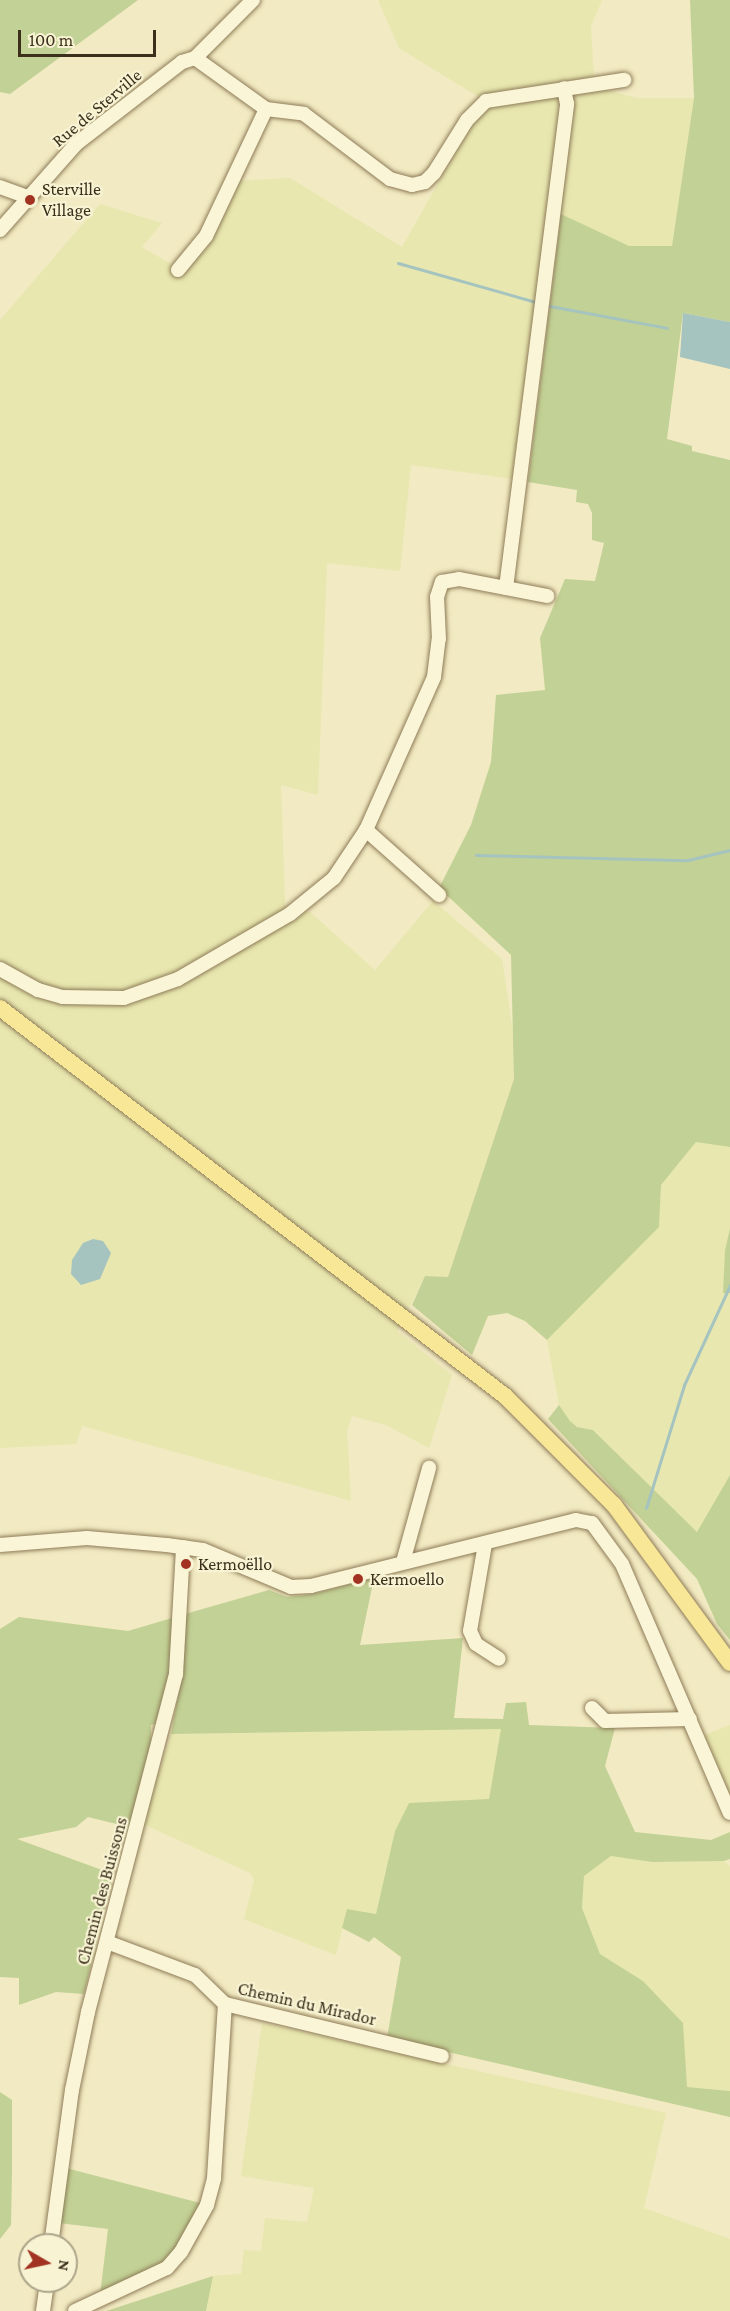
<!DOCTYPE html>
<meta charset="utf-8">
<style>
body{margin:0}
#map{position:relative;width:730px;height:2311px;overflow:hidden;background:#f2eac2;font-family:"Crimson Pro",serif}
div>[style]{position:absolute}
.farmland>*{inset:0;background:#e8e7af}
.green>*{inset:0;background:#c2d195}
.water>*{inset:0;background:#a5c4bf}
.stream>*{height:3px;margin:-1.5px;padding:0 1.5px;transform-origin:1.5px;border-radius:1.5px;background:#a5c4bf}
.roads{filter:drop-shadow(0 0 2px #8e7c58) drop-shadow(0 0 2px #8e7c58)}
.minor>*{height:14px;margin:-7px;padding:0 7px;transform-origin:7px;border-radius:7px;background:#fbf5d7}
.major>*{height:16px;margin:-8px;padding:0 8px;transform-origin:8px;border-radius:8px;background:#f8e797}
.dots>*{width:16px;height:16px;translate:-50% -50%;box-sizing:border-box;border:3px solid #f8f3d3;border-radius:50%}
span{translate:-50% -50%;white-space:nowrap;text-align:center;line-height:1.15;-webkit-text-stroke:4.5px #f8f3d3;paint-order:stroke}
.street-label{font-size:18px;color:#3c301d}
.poi-label{font-size:18px;color:#3c301d}
.left{translate:0 -50%;text-align:left}
.north{position:absolute;left:18px;top:2233px;width:60px;height:60px;box-sizing:border-box;background:#f8f3d3;border:2px solid #ada58a;border-radius:50%;rotate:99deg;font-size:16px;font-weight:700;line-height:24px;text-align:center;color:#3c301d}
.north::after{content:'';display:block;margin:auto;width:21px;height:27px;background:#a23322;clip-path:polygon(50% 0,100% 100%,50% 72%,0 100%)}
.scale{position:absolute;left:18px;top:30px;width:138px;height:27px;box-sizing:border-box;border:3px solid #3c301d;border-top:0;padding-left:8px;font-size:18px;line-height:21px;white-space:nowrap;color:#3c301d;-webkit-text-stroke:4px #f8f3d3;paint-order:stroke}
</style>
<div id="map">
<div class="farmland">
<div style="clip-path:polygon(378px 0,602px 0,591px 26px,594px 78px,477px 96px,399px 48px)"></div>
<div style="clip-path:polygon(600px 88px,636px 98px,694px 98px,672px 246px,629px 246px,549px 210px,521px 480px,411px 465px,400px 571px,327px 563px,318px 795px,281px 785px,285px 906px,310px 912px,375px 970px,433px 901px,502px 959px,516px 1052px,514px 1079px,448px 1277px,425px 1276px,397px 1331px,452px 1375px,429px 1448px,386px 1425px,352px 1416px,347px 1430px,351px 1501px,82px 1426px,76px 1444px,0 1448px,0 320px,100px 204px,162px 223px,142px 247px,186px 273px,212px 238px,238px 181px,290px 178px,402px 247px,482px 106px)"></div>
<div style="clip-path:polygon(696px 1142px,730px 1147px,730px 1228px,723px 1293px,730px 1293px,730px 1475px,697px 1533px,594px 1430px,577px 1427px,570px 1421px,559px 1405px,547px 1340px,659px 1227px,661px 1185px)"></div>
<div style="clip-path:polygon(730px 1725px,730px 1795px,704px 1735px)"></div>
<div style="clip-path:polygon(501px 1729px,489px 1799px,395px 1831px,376px 1914px,347px 1909px,336px 1955px,244px 1919px,254px 1880px,250px 1873px,143px 1824px,171px 1734px)"></div>
<div style="clip-path:polygon(611px 1856px,652px 1862px,724px 1861px,730px 1866px,730px 2091px,686px 2087px,683px 2023px,643px 1981px,600px 1954px,582px 1908px,584px 1876px)"></div>
<div style="clip-path:polygon(262px 2023px,666px 2113px,644px 2208px,730px 2239px,730px 2311px,206px 2311px,213px 2276px,241px 2274px,244px 2250px,261px 2251px,265px 2218px,307px 2222px,314px 2188px,241px 2176px)"></div>
</div>
<div class="green">
<div style="clip-path:polygon(0 0,138px 0,10px 94px,0 92px)"></div>
<div style="clip-path:polygon(690px 0,730px 0,730px 322px,683px 313px,667px 439px,692px 446px,692px 451px,730px 460px,730px 1147px,696px 1142px,661px 1185px,659px 1227px,547px 1340px,525px 1321px,507px 1313px,488px 1316px,472px 1355px,412px 1305px,425px 1276px,448px 1277px,514px 1079px,511px 955px,439px 888px,471px 825px,491px 762px,496px 695px,545px 690px,540px 638px,565px 579px,595px 581px,604px 543px,592px 540px,592px 513px,588px 504px,576px 502px,577px 490px,528px 482px,561px 214px,629px 246px,672px 246px,694px 98px)"></div>
<div style="clip-path:polygon(730px 1228px,730px 1293px,723px 1293px,725px 1251px)"></div>
<div style="clip-path:polygon(559px 1405px,570px 1421px,577px 1427px,593px 1430px,697px 1532px,730px 1475px,730px 1640px,717px 1624px,697px 1579px,548px 1419px)"></div>
<div style="clip-path:polygon(374px 1578px,360px 1645px,463px 1638px,454px 1718px,503px 1719px,506px 1703px,526px 1702px,529px 1725px,615px 1728px,605px 1766px,635px 1832px,711px 1840px,730px 1832px,730px 1859px,724px 1861px,652px 1862px,611px 1856px,584px 1876px,582px 1908px,600px 1954px,643px 1981px,683px 2023px,687px 2087px,730px 2091px,730px 2117px,387px 2038px,401px 1957px,374px 1937px,369px 1942px,342px 1928px,347px 1909px,376px 1914px,395px 1831px,409px 1803px,489px 1799px,501px 1729px,171px 1734px,181px 1680px,185px 1614px,269px 1590px,287px 1597px,313px 1594px)"></div>
<div style="clip-path:polygon(19px 1617px,128px 1631px,172px 1618px,172px 1665px,159px 1723px,151px 1725px,151px 1759px,133px 1828px,88px 1817px,76px 1827px,17px 1839px,113px 1874px,84px 1994px,56px 1992px,19px 2005px,19px 1978px,0 1977px,0 1629px)"></div>
<div style="clip-path:polygon(0 2092px,12px 2100px,12px 2171px,11px 2225px,0 2239px)"></div>
<div style="clip-path:polygon(66px 2168px,204px 2204px,173px 2258px,100px 2295px,108px 2229px,59px 2223px)"></div>
<div style="clip-path:polygon(213px 2276px,206px 2311px,106px 2311px,146px 2298px)"></div>
</div>
<div class="water">
<div style="clip-path:polygon(683px 313px,730px 322px,730px 369px,680px 357px)"></div>
<div style="clip-path:polygon(93px 1239px,103px 1241px,111px 1253px,100px 1279px,81px 1285px,71px 1274px,72px 1260px,83px 1243px)"></div>
</div>
<div class="stream">
<div style="left:398px;top:263px;width:143px;rotate:15.8deg"></div>
<div style="left:550px;top:306px;width:119px;rotate:10.6deg"></div>
<div style="left:476px;top:855px;width:212px;rotate:1.4deg"></div>
<div style="left:688px;top:860px;width:43px;rotate:-13.4deg"></div>
<div style="left:646px;top:1508px;width:129px;rotate:-72.8deg"></div>
<div style="left:684px;top:1385px;width:110px;rotate:-65.3deg"></div>
</div>
<div class="roads">
<div class="minor">
<div style="left:195px;top:58px;width:82px;rotate:-45deg"></div>
<div style="left:0;top:187px;width:30px;rotate:20deg"></div>
<div style="left:0;top:230px;width:115px;rotate:-48.5deg"></div>
<div style="left:76px;top:144px;width:134px;rotate:-37.7deg"></div>
<div style="left:182px;top:62px;width:14px;rotate:-17deg"></div>
<div style="left:195px;top:58px;width:87px;rotate:35.7deg"></div>
<div style="left:266px;top:109px;width:38px;rotate:7deg"></div>
<div style="left:304px;top:114px;width:108px;rotate:37.1deg"></div>
<div style="left:390px;top:179px;width:23px;rotate:15deg"></div>
<div style="left:412px;top:185px;width:13px;rotate:-13deg"></div>
<div style="left:425px;top:182px;width:13px;rotate:-45deg"></div>
<div style="left:434px;top:173px;width:62px;rotate:-58.1deg"></div>
<div style="left:467px;top:120px;width:27px;rotate:-45deg"></div>
<div style="left:486px;top:101px;width:140px;rotate:-8.7deg"></div>
<div style="left:178px;top:270px;width:44px;rotate:-50.5deg"></div>
<div style="left:206px;top:236px;width:140px;rotate:-64.7deg"></div>
<div style="left:506px;top:588px;width:488px;rotate:-82.8deg"></div>
<div style="left:567px;top:104px;width:16px;rotate:-101deg"></div>
<div style="left:366px;top:830px;width:98px;rotate:41.7deg"></div>
<div style="left:0;top:969px;width:43px;rotate:28.9deg"></div>
<div style="left:38px;top:990px;width:25px;rotate:16deg"></div>
<div style="left:62px;top:997px;width:62px;rotate:0.9deg"></div>
<div style="left:124px;top:998px;width:57px;rotate:-19.4deg"></div>
<div style="left:178px;top:979px;width:129px;rotate:-30.1deg"></div>
<div style="left:290px;top:914px;width:57px;rotate:-39.3deg"></div>
<div style="left:334px;top:878px;width:58px;rotate:-56.3deg"></div>
<div style="left:366px;top:830px;width:167px;rotate:-66deg"></div>
<div style="left:434px;top:677px;width:38px;rotate:-83deg"></div>
<div style="left:439px;top:639px;width:42px;rotate:-92.7deg"></div>
<div style="left:437px;top:597px;width:16px;rotate:-72deg"></div>
<div style="left:442px;top:582px;width:17px;rotate:-10deg"></div>
<div style="left:459px;top:579px;width:90px;rotate:10.9deg"></div>
<div style="left:485px;top:1544px;width:88px;rotate:99.8deg"></div>
<div style="left:470px;top:1631px;width:14px;rotate:65deg"></div>
<div style="left:476px;top:1644px;width:27px;rotate:33deg"></div>
<div style="left:0;top:1545px;width:87px;rotate:-4.6deg"></div>
<div style="left:87px;top:1538px;width:80px;rotate:5deg"></div>
<div style="left:167px;top:1545px;width:36px;rotate:8deg"></div>
<div style="left:203px;top:1550px;width:95px;rotate:22.8deg"></div>
<div style="left:291px;top:1587px;width:20px;rotate:-3deg"></div>
<div style="left:311px;top:1586px;width:273px;rotate:-14deg"></div>
<div style="left:576px;top:1520px;width:16px;rotate:11deg"></div>
<div style="left:592px;top:1523px;width:51px;rotate:53.8deg"></div>
<div style="left:622px;top:1564px;width:271px;rotate:66.6deg"></div>
<div style="left:403px;top:1562px;width:98px;rotate:-74.5deg"></div>
<div style="left:592px;top:1708px;width:18px;rotate:45deg"></div>
<div style="left:605px;top:1721px;width:85px;rotate:-1.3deg"></div>
<div style="left:107px;top:1942px;width:94px;rotate:20.6deg"></div>
<div style="left:195px;top:1975px;width:42px;rotate:44deg"></div>
<div style="left:225px;top:2004px;width:223px;rotate:13.5deg"></div>
<div style="left:51px;top:2245px;width:156px;rotate:-82.3deg"></div>
<div style="left:72px;top:2090px;width:80px;rotate:-78.4deg"></div>
<div style="left:88px;top:2012px;width:349px;rotate:-75.4deg"></div>
<div style="left:176px;top:1674px;width:127px;rotate:-86.8deg"></div>
<div style="left:43px;top:2311px;width:30px;rotate:-82deg"></div>
<div style="left:75px;top:2311px;width:102px;rotate:-25.1deg"></div>
<div style="left:167px;top:2268px;width:21px;rotate:-49deg"></div>
<div style="left:181px;top:2252px;width:54px;rotate:-61deg"></div>
<div style="left:207px;top:2205px;width:28px;rotate:-75deg"></div>
<div style="left:214px;top:2178px;width:174px;rotate:-86.4deg"></div>
</div>
<div class="major">
<div style="left:0;top:1008px;width:637px;rotate:37.54deg"></div>
<div style="left:505px;top:1396px;width:154px;rotate:45deg"></div>
<div style="left:614px;top:1505px;width:196px;rotate:53.7deg"></div>
</div>
</div>
<div class="dots">
<div style="left:30px;top:200px;background:#a23322"></div>
<div style="left:186px;top:1564px;background:#a23322"></div>
<div style="left:358px;top:1579px;background:#a23322"></div>
</div>
<div class="street-label">
<span style="left:97px;top:108px;rotate:-40deg">Rue de Sterville</span>
<span style="left:102px;top:1891px;rotate:-75deg">Chemin des Buissons</span>
<span style="left:307px;top:2004px;rotate:13deg">Chemin du Mirador</span>
</div>
<div class="poi-label">
<span class="left" style="left:42px;top:200px">Sterville<br>Village</span>
<span class="left" style="left:198px;top:1564px">Kermoëllo</span>
<span class="left" style="left:370px;top:1579px">Kermoello</span>
</div>
<div class="north">N</div>
<div class="scale">100 m</div>
</div>
